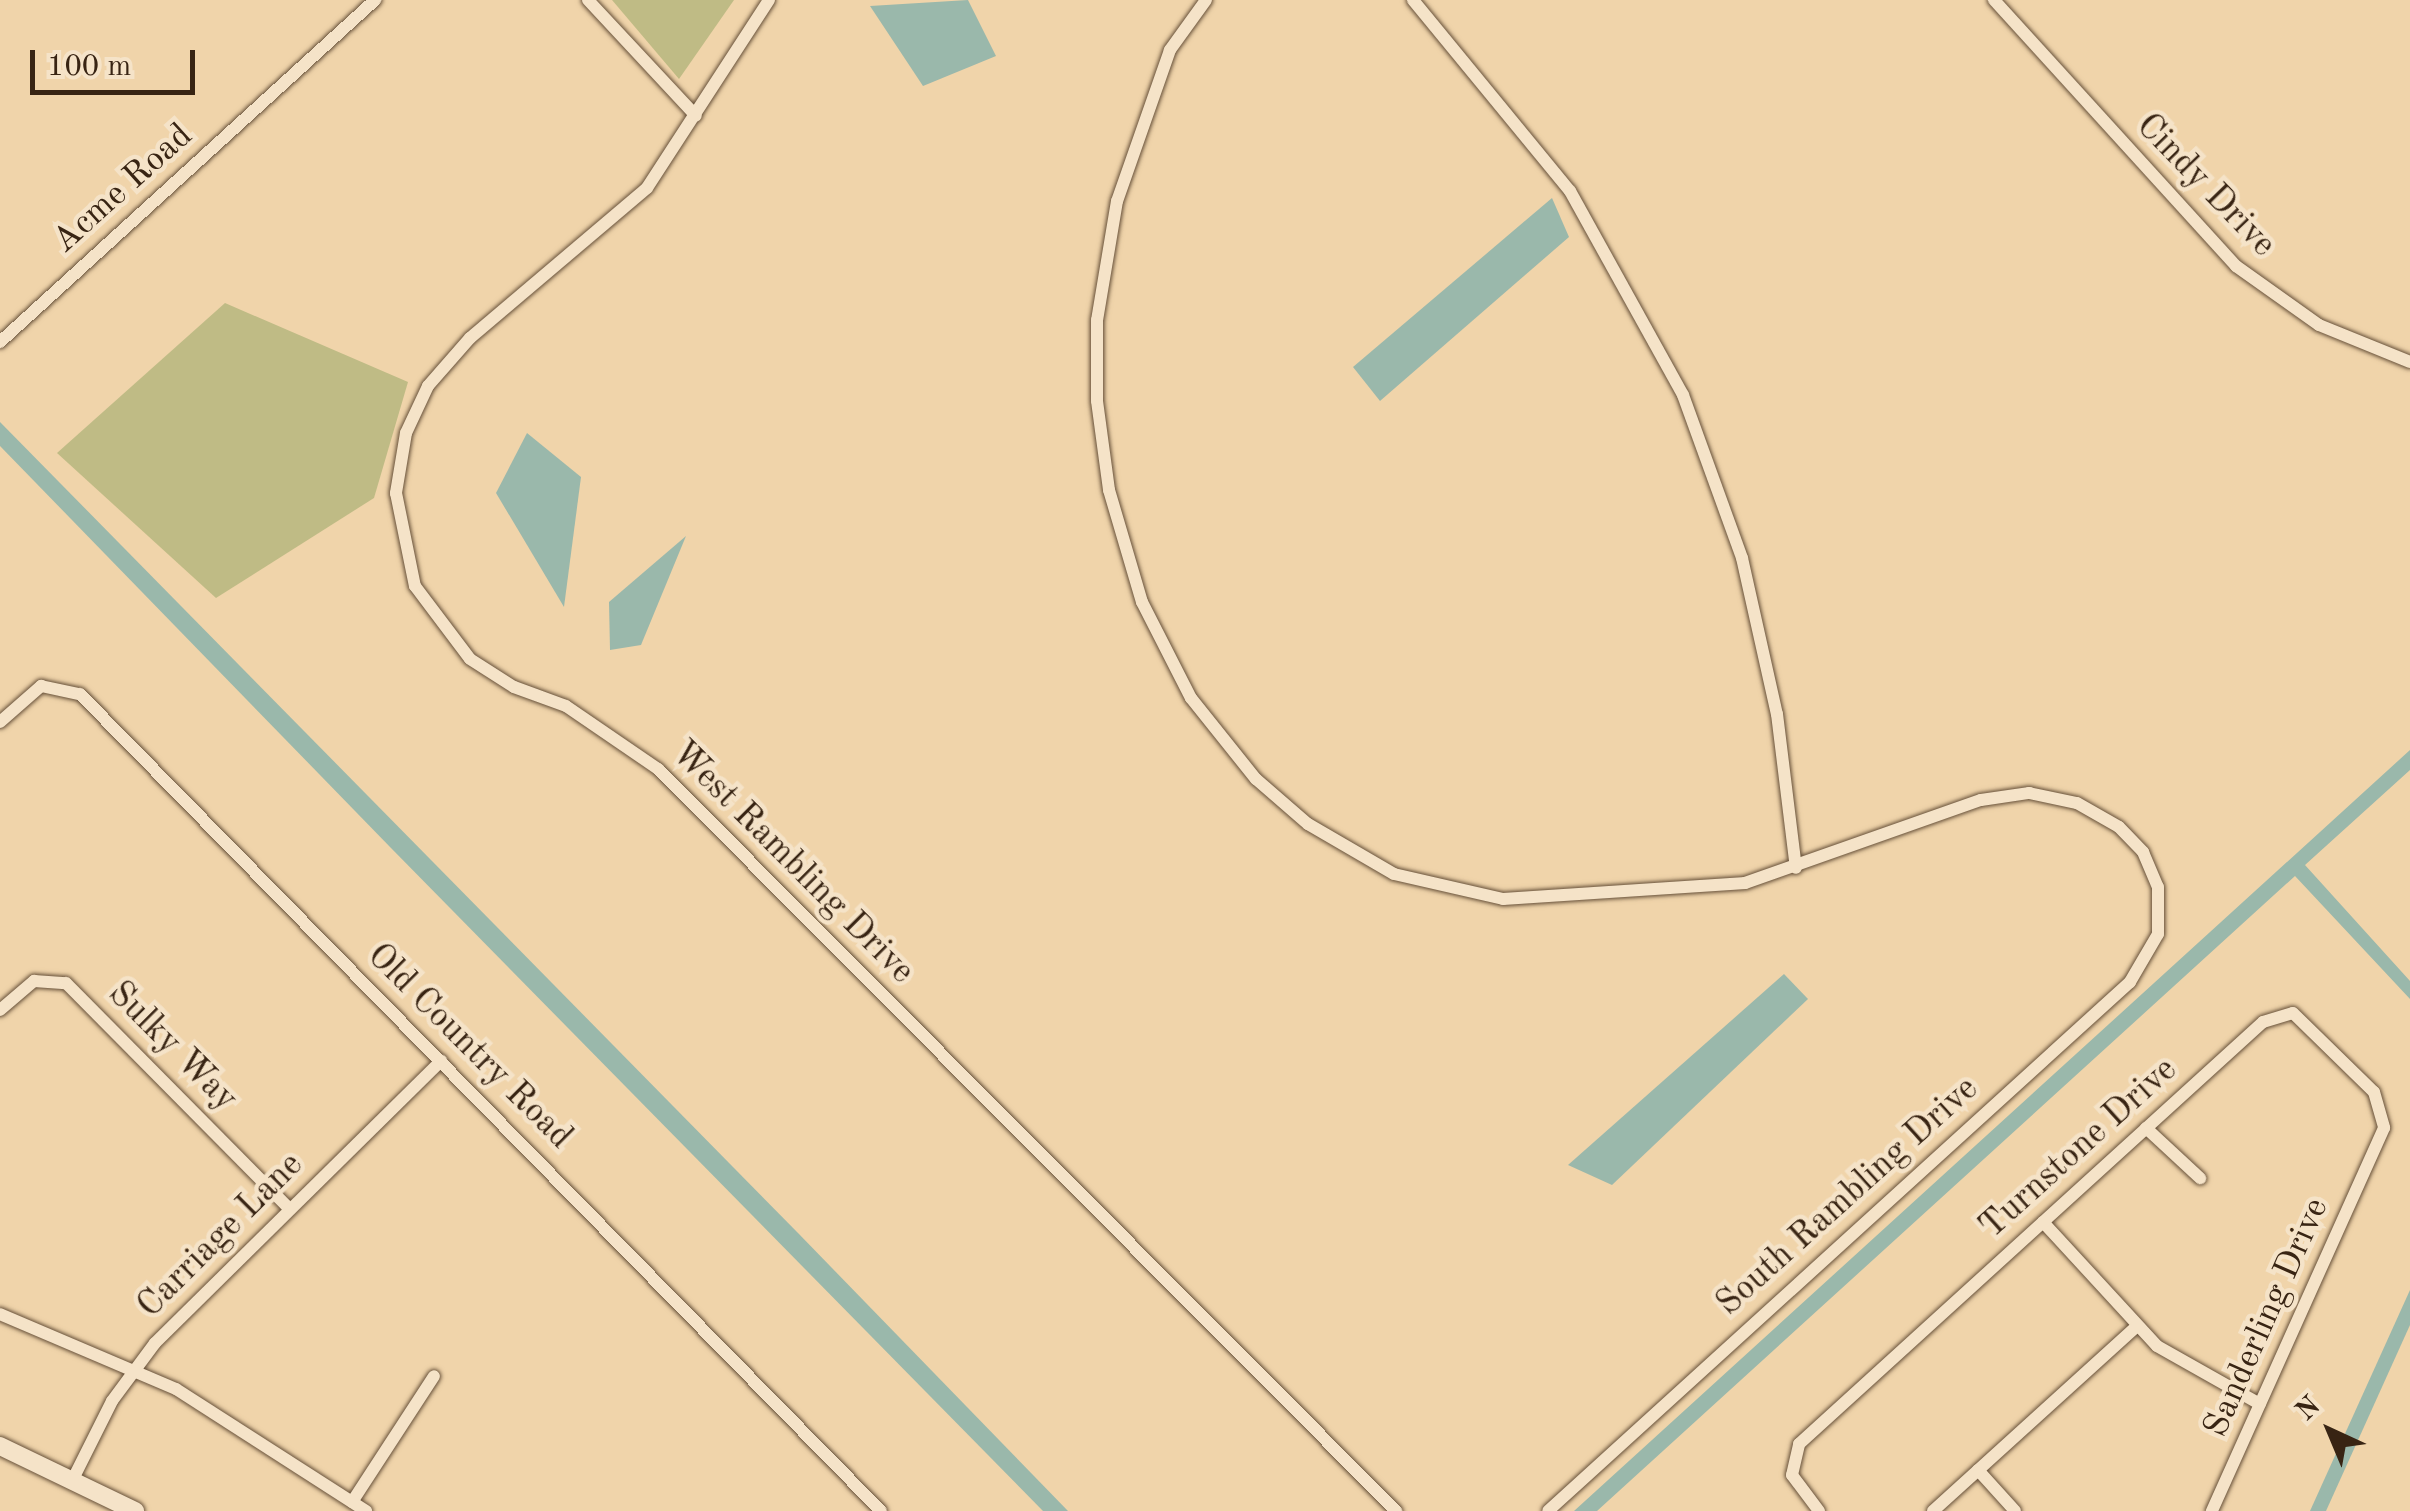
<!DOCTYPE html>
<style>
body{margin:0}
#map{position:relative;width:2410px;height:1511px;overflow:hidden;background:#f0d4aa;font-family:"Old Standard TT",serif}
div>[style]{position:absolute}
.green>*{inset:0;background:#bfbb85}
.water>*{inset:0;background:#9ab8ab}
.roads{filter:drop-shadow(0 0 2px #665039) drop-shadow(0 0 2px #665039)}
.street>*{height:12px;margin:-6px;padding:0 6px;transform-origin:6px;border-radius:6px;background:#f5e3c8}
.secondary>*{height:18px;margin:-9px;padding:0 9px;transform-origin:9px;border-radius:9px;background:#f5e3c8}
span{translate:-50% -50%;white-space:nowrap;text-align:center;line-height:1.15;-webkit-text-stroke:9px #f5e3c8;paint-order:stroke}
.street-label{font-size:35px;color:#382413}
.north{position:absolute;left:2280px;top:1381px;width:100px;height:100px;-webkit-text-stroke:8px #f5e3c8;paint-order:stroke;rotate:316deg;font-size:28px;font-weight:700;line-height:40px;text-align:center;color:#382413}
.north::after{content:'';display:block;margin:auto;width:35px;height:45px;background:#382413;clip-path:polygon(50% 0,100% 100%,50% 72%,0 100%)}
.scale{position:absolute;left:30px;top:50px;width:165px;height:45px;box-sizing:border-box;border:5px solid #382413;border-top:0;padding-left:12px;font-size:30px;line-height:35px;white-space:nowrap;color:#382413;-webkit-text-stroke:8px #f5e3c8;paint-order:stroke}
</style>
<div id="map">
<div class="green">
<div style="clip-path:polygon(612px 0,734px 0,679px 79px)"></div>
<div style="clip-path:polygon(225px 303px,408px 382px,374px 498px,216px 598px,57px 453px)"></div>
</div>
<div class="water">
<div style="clip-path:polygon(968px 0,996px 56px,923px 86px,870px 6px)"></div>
<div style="clip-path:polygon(1552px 198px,1569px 237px,1380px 401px,1353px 367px)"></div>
<div style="clip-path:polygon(0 422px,798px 1233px,1068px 1511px,1043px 1511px,391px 848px,0 446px)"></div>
<div style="clip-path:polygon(527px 433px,581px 477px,564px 607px,496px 493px)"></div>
<div style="clip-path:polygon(686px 536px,641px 645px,610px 650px,609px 602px)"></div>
<div style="clip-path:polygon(2410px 750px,2410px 770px,2305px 865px,2410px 981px,2410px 999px,2295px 876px,1597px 1511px,1574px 1511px)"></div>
<div style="clip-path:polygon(1784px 974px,1808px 999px,1612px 1185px,1568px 1165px)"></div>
<div style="clip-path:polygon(2410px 1290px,2410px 1325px,2326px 1511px,2310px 1511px)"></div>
</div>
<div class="roads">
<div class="street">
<div style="left:588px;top:0;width:158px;rotate:47deg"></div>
<div style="left:769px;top:0;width:224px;rotate:123deg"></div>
<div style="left:647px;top:188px;width:232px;rotate:139.7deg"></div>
<div style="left:470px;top:338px;width:64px;rotate:131.2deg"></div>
<div style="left:428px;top:386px;width:52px;rotate:115.1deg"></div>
<div style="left:406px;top:433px;width:61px;rotate:99.5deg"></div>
<div style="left:396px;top:493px;width:95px;rotate:78.5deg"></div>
<div style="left:415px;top:586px;width:91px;rotate:53deg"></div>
<div style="left:470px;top:659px;width:52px;rotate:32.5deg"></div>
<div style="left:514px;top:687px;width:55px;rotate:20.1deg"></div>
<div style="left:566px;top:706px;width:112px;rotate:34.4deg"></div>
<div style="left:658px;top:769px;width:1047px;rotate:45.15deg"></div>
<div style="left:1206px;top:0;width:62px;rotate:125.8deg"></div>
<div style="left:1170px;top:50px;width:160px;rotate:109.3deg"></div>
<div style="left:1117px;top:201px;width:121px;rotate:99.5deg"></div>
<div style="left:1097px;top:320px;width:81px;rotate:90deg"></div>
<div style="left:1097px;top:401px;width:90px;rotate:82.3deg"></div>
<div style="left:1109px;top:490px;width:117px;rotate:73.6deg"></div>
<div style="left:1142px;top:602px;width:108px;rotate:63deg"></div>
<div style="left:1191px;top:698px;width:104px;rotate:51.3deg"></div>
<div style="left:1256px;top:779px;width:69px;rotate:40.9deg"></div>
<div style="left:1308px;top:824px;width:99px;rotate:30.2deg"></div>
<div style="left:1394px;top:874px;width:112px;rotate:12.9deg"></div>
<div style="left:1503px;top:899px;width:243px;rotate:-3.8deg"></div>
<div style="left:1745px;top:883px;width:250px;rotate:-19.4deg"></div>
<div style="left:1981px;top:800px;width:49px;rotate:-8.3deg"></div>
<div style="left:2029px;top:793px;width:49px;rotate:11.8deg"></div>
<div style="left:2077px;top:803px;width:48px;rotate:29.7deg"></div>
<div style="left:2119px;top:827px;width:35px;rotate:46deg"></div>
<div style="left:2143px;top:852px;width:38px;rotate:67deg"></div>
<div style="left:2158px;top:887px;width:47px;rotate:90deg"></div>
<div style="left:2158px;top:934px;width:56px;rotate:120.3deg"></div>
<div style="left:2130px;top:982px;width:786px;rotate:137.73deg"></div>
<div style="left:1413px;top:0;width:247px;rotate:50.6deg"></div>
<div style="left:1570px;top:191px;width:233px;rotate:61deg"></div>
<div style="left:1683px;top:395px;width:173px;rotate:70.1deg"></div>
<div style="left:1742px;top:558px;width:160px;rotate:77.4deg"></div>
<div style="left:1777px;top:714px;width:155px;rotate:83deg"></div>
<div style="left:1994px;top:0;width:360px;rotate:47.7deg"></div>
<div style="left:2236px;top:266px;width:102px;rotate:35.4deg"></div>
<div style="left:2319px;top:325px;width:98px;rotate:22.1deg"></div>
<div style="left:0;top:342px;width:508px;rotate:-42.36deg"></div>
<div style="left:0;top:722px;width:55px;rotate:-41.3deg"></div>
<div style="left:41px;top:686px;width:40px;rotate:12deg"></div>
<div style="left:80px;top:694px;width:1144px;rotate:45.57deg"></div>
<div style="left:0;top:1010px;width:45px;rotate:-40.5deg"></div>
<div style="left:34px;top:981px;width:32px;rotate:4deg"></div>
<div style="left:66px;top:983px;width:318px;rotate:45.3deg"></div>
<div style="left:2146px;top:1128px;width:74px;rotate:42.8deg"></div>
<div style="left:2043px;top:1222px;width:168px;rotate:47.4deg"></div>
<div style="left:2157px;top:1346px;width:118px;rotate:29.4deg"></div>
<div style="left:0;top:1314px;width:191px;rotate:23.1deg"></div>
<div style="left:176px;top:1389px;width:226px;rotate:32.7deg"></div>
<div style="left:1978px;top:1470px;width:55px;rotate:47.9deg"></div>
<div style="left:74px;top:1477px;width:85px;rotate:-63.4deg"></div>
<div style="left:112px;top:1401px;width:72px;rotate:-53.4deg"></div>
<div style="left:155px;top:1343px;width:402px;rotate:-44.6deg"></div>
<div style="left:352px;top:1502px;width:150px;rotate:-56.9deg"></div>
<div style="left:1819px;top:1511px;width:45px;rotate:-126.9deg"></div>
<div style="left:1792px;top:1475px;width:32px;rotate:-77deg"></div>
<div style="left:1799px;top:1444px;width:627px;rotate:-42.29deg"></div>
<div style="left:2263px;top:1022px;width:31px;rotate:-17deg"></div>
<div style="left:2293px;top:1013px;width:113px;rotate:44.3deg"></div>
<div style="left:2374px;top:1092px;width:37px;rotate:74deg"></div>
<div style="left:2384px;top:1128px;width:420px;rotate:114.2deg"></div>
<div style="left:1933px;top:1511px;width:275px;rotate:-42.2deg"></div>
</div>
<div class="secondary">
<div style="left:0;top:1446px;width:150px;rotate:25.7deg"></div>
</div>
</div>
<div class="street-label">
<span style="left:2205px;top:186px;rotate:46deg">Cindy Drive</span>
<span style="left:123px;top:189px;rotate:-42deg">Acme Road</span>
<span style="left:792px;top:863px;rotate:45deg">West Rambling Drive</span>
<span style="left:172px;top:1047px;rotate:45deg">Sulky Way</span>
<span style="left:469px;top:1047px;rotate:45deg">Old Country Road</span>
<span style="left:2079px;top:1149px;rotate:-42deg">Turnstone Drive</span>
<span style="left:1848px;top:1197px;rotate:-42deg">South Rambling Drive</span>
<span style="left:221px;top:1236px;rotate:-45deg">Carriage Lane</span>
<span style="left:2267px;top:1318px;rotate:-66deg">Sanderling Drive</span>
</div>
<div class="north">N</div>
<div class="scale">100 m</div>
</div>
